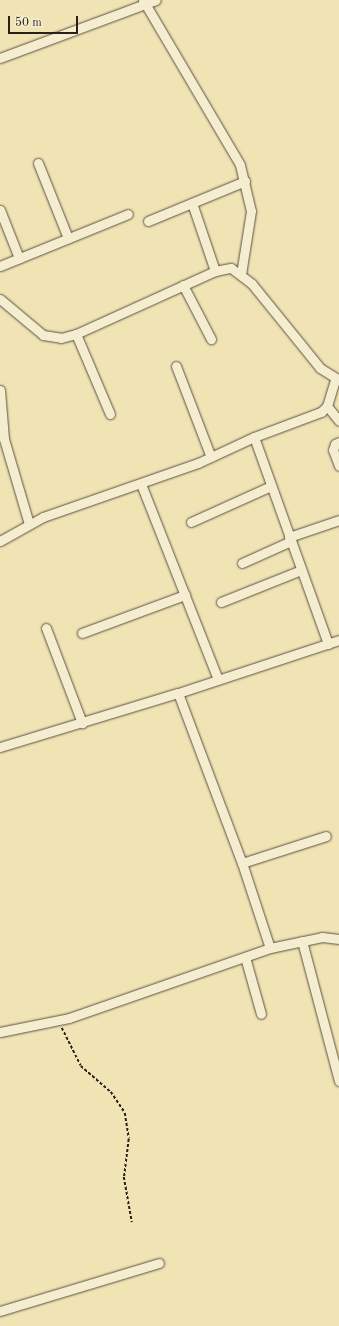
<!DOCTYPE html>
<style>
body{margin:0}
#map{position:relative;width:339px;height:1326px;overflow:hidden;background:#f0e4b5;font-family:"Old Standard TT",serif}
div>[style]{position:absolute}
.path>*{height:1.5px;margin-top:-0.75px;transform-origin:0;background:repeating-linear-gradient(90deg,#2b1f1a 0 3px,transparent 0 5px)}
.roads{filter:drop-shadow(0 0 1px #5c5041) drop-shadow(0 0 1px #5c5041)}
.minor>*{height:9px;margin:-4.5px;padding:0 4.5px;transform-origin:4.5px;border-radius:4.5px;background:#f5edcf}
span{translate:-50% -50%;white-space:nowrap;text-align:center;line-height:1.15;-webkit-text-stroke:3px #f5edcf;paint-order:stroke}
.scale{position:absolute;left:8px;top:16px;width:70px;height:18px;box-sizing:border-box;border:2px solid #2b1f1a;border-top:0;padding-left:5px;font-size:12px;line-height:14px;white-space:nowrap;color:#2b1f1a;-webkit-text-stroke:3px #f5edcf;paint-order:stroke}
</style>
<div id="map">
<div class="path">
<div style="left:62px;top:1028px;width:42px;rotate:63.4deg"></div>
<div style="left:81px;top:1066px;width:40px;rotate:41deg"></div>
<div style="left:111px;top:1092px;width:25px;rotate:56deg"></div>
<div style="left:125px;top:1113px;width:26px;rotate:81deg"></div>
<div style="left:129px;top:1139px;width:38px;rotate:97deg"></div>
<div style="left:124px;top:1177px;width:46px;rotate:79.9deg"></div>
</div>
<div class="roads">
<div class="minor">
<div style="left:143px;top:0;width:191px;rotate:59.5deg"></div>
<div style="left:240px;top:165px;width:47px;rotate:76.6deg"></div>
<div style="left:251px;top:211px;width:64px;rotate:99deg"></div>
<div style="left:0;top:58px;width:166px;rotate:-20.4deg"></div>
<div style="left:38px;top:163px;width:81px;rotate:68.2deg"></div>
<div style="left:192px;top:203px;width:72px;rotate:71.3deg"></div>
<div style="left:0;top:210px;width:52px;rotate:68.4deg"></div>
<div style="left:148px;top:221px;width:105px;rotate:-22.4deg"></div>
<div style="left:0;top:266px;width:138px;rotate:-22.1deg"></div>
<div style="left:183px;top:285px;width:61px;rotate:62.6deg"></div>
<div style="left:0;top:299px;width:56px;rotate:39.9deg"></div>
<div style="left:43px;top:335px;width:18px;rotate:9deg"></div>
<div style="left:61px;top:338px;width:16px;rotate:-15deg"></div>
<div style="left:76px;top:334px;width:153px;rotate:-24.4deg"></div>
<div style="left:215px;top:271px;width:16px;rotate:-11deg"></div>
<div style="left:231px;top:268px;width:26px;rotate:37deg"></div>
<div style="left:252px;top:284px;width:108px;rotate:51deg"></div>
<div style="left:320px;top:368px;width:22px;rotate:32deg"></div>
<div style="left:76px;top:334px;width:87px;rotate:67deg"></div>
<div style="left:176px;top:366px;width:97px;rotate:69deg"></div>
<div style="left:0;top:390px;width:49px;rotate:85.3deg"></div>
<div style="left:4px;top:439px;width:89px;rotate:73.6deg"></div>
<div style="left:327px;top:406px;width:19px;rotate:51deg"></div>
<div style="left:254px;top:437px;width:220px;rotate:70.3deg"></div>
<div style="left:339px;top:442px;width:4px;rotate:153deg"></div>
<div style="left:335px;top:444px;width:6px;rotate:108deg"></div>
<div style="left:333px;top:450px;width:17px;rotate:69deg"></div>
<div style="left:141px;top:484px;width:210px;rotate:68.5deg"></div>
<div style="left:191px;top:522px;width:88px;rotate:-24.2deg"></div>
<div style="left:289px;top:537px;width:53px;rotate:-18.8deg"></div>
<div style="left:0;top:541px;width:49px;rotate:-29.2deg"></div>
<div style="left:43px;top:517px;width:164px;rotate:-19.2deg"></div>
<div style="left:198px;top:463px;width:62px;rotate:-24.9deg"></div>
<div style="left:254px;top:437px;width:72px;rotate:-20.5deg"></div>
<div style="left:321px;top:412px;width:8px;rotate:-45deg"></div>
<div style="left:327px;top:406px;width:28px;rotate:-73deg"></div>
<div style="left:242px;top:563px;width:54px;rotate:-24.2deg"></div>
<div style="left:221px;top:602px;width:86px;rotate:-21.8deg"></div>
<div style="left:46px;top:628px;width:102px;rotate:69.2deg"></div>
<div style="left:82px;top:633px;width:110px;rotate:-20.3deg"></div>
<div style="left:178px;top:693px;width:182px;rotate:69.4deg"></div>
<div style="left:242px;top:863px;width:89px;rotate:71.8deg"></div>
<div style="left:0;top:747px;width:186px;rotate:-16.9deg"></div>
<div style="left:178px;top:693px;width:169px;rotate:-18.2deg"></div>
<div style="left:242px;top:863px;width:88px;rotate:-17.8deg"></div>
<div style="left:302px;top:941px;width:145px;rotate:75.2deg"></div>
<div style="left:245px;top:957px;width:59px;rotate:74.3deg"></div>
<div style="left:0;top:1032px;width:70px;rotate:-11.5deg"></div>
<div style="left:69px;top:1018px;width:213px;rotate:-19.2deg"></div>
<div style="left:270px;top:948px;width:53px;rotate:-11.9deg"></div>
<div style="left:322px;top:937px;width:17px;rotate:7deg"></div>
<div style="left:0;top:1311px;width:166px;rotate:-16.8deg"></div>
</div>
</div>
<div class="scale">50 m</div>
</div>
